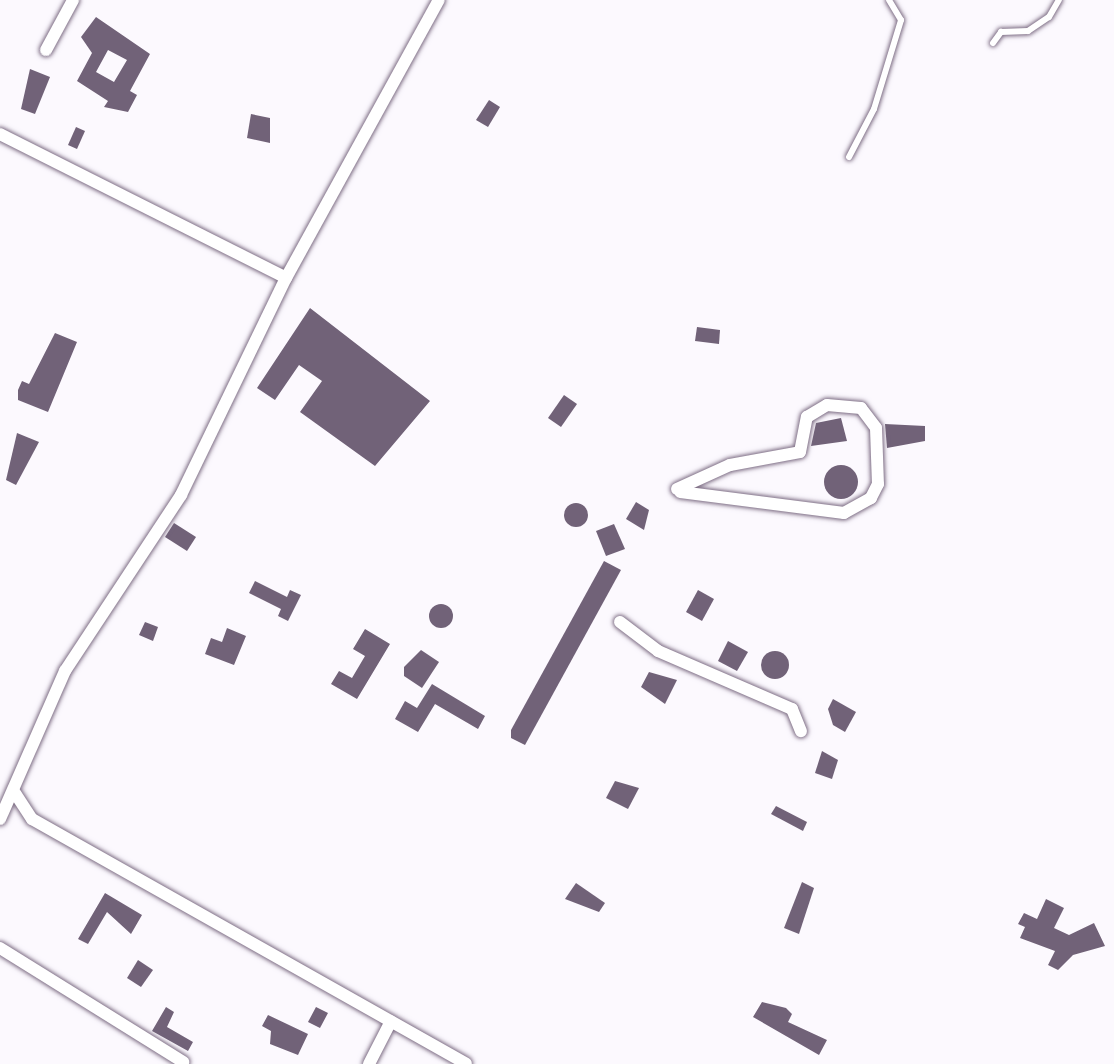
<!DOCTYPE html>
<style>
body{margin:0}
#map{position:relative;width:1114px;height:1064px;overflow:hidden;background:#fcf9fe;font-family:"Golos Text",sans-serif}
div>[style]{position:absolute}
.building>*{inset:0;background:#716278}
.round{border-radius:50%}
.roads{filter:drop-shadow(0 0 2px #7e6e85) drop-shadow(0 0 2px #7e6e85)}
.lane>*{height:6px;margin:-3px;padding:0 3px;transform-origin:3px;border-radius:3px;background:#fff}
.street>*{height:12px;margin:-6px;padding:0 6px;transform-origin:6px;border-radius:6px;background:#fff}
span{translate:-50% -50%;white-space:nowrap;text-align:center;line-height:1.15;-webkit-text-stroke:10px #fff;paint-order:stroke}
</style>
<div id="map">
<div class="building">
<div style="clip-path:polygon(evenodd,96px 17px,150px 54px,130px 91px,137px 95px,128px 112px,104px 107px,108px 101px,77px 81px,92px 53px,81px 37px,96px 17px,108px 50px,127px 60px,114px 82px,96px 72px,108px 50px)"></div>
<div style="clip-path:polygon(30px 69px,50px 77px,35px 114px,21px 109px)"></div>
<div style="clip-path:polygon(489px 100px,500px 107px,488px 127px,476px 120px)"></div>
<div style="clip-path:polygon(251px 114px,270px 118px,270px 143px,247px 138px)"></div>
<div style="clip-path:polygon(76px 127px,85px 131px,77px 149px,68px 145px)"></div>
<div style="clip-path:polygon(310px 308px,430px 401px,375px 466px,300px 412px,322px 381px,299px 365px,275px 400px,257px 388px)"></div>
<div style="clip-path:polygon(697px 327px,720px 330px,719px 344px,695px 341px)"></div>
<div style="clip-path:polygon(55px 333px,77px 342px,48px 412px,18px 400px,18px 390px,22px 381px,29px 384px)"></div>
<div style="clip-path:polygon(564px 395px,577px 404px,561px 427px,548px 418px)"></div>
<div style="clip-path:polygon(841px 418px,847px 441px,811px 446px,816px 423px)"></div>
<div style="clip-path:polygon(885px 424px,925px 426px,925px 441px,887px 448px)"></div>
<div style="clip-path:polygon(17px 433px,39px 442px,16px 485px,6px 480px)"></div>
<div class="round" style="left:824px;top:465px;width:34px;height:34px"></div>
<div style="clip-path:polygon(636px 502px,649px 510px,644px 530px,626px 519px)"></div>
<div class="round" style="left:564px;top:503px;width:24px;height:24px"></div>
<div style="clip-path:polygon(174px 523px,196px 537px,187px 551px,165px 537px)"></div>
<div style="clip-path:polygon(614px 524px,625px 549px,606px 556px,596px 531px)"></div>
<div style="clip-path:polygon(604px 561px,621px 570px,525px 745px,511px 738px,511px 730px)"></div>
<div style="clip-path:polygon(255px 581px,287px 597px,290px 590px,301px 595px,288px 621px,278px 616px,281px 609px,249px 593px)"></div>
<div style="clip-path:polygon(698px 590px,714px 599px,702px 621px,686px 612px)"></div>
<div class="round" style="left:429px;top:604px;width:24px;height:24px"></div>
<div style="clip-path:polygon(145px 622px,158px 627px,153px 641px,139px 635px)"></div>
<div style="clip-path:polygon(227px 628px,246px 636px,234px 665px,205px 654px,211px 638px,222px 642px)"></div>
<div style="clip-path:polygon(365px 629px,390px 644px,357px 699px,331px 684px,339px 671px,352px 678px,365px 656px,353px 649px)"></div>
<div style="clip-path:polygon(728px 641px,748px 652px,737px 671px,718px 661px)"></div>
<div style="clip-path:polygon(421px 650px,439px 662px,422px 688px,404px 676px,404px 667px)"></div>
<div class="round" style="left:761px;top:651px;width:28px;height:28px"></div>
<div style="clip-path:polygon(649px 672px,677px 680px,665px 704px,641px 687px)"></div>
<div style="clip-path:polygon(432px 684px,485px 716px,478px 729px,435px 704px,418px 732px,395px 719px,405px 701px,417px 708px)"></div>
<div style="clip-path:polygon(833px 699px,856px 712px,845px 732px,833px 725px,828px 709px)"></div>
<div style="clip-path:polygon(822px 751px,838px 760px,832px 779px,815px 773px)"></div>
<div style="clip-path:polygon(615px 781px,639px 788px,628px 809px,606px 798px)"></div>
<div style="clip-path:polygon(776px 806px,807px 822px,803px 831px,771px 814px)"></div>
<div style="clip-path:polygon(802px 882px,814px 888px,799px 934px,784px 928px)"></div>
<div style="clip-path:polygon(576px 883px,605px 903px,599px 912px,565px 899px)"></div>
<div style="clip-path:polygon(105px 893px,142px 915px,131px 934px,107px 912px,88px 944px,78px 939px)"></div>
<div style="clip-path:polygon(1046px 899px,1064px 908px,1054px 928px,1069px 935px,1094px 923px,1105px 946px,1073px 955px,1058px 970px,1048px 965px,1055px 951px,1020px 938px,1025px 927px,1018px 924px,1024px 913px,1037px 919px)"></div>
<div style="clip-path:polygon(138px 960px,153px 970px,141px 987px,127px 978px)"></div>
<div style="clip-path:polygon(762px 1002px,786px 1008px,792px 1014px,788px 1022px,827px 1040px,819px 1055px,753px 1017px)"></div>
<div style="clip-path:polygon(166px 1007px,174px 1012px,167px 1027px,193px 1042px,188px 1051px,152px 1031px)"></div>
<div style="clip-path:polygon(316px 1007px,328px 1013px,320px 1028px,308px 1022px)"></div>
<div style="clip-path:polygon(268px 1015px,308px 1034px,298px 1055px,270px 1044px,271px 1031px,262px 1026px)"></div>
</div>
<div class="roads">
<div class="lane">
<div style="left:993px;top:43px;width:14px;rotate:-54deg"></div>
<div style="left:1001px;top:32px;width:27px;rotate:-2deg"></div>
<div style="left:1028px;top:31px;width:25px;rotate:-34deg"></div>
<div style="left:1049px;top:17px;width:20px;rotate:-60deg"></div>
<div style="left:849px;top:157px;width:54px;rotate:-62.5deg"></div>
<div style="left:874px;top:109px;width:93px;rotate:-73.1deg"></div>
<div style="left:901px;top:20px;width:23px;rotate:-121deg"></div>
</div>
<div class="street">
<div style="left:46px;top:50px;width:57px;rotate:-61.6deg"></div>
<div style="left:0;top:134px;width:320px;rotate:26.7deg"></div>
<div style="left:677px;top:489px;width:58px;rotate:-24.4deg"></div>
<div style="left:730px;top:465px;width:71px;rotate:-10.5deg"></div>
<div style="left:800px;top:452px;width:36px;rotate:-79deg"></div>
<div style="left:807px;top:417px;width:23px;rotate:-31deg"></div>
<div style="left:827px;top:405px;width:34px;rotate:5deg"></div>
<div style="left:861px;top:408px;width:25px;rotate:53deg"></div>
<div style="left:876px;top:428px;width:56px;rotate:88deg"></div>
<div style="left:878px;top:484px;width:16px;rotate:117deg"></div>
<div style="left:871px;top:498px;width:31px;rotate:151deg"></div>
<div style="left:844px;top:513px;width:165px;rotate:-172.7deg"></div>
<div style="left:620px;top:622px;width:48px;rotate:37.3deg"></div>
<div style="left:658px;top:651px;width:146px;rotate:23.4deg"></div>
<div style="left:792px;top:709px;width:24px;rotate:68deg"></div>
<div style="left:15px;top:793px;width:31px;rotate:57deg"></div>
<div style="left:32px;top:819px;width:498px;rotate:29.4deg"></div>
<div style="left:0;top:819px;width:162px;rotate:-66.3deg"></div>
<div style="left:65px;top:671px;width:211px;rotate:-56.6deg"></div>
<div style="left:181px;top:495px;width:241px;rotate:-64.2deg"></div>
<div style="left:286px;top:278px;width:317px;rotate:-61.2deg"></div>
<div style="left:0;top:948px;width:216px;rotate:31.9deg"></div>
<div style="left:369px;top:1064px;width:48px;rotate:-62.9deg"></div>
</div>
</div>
</div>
